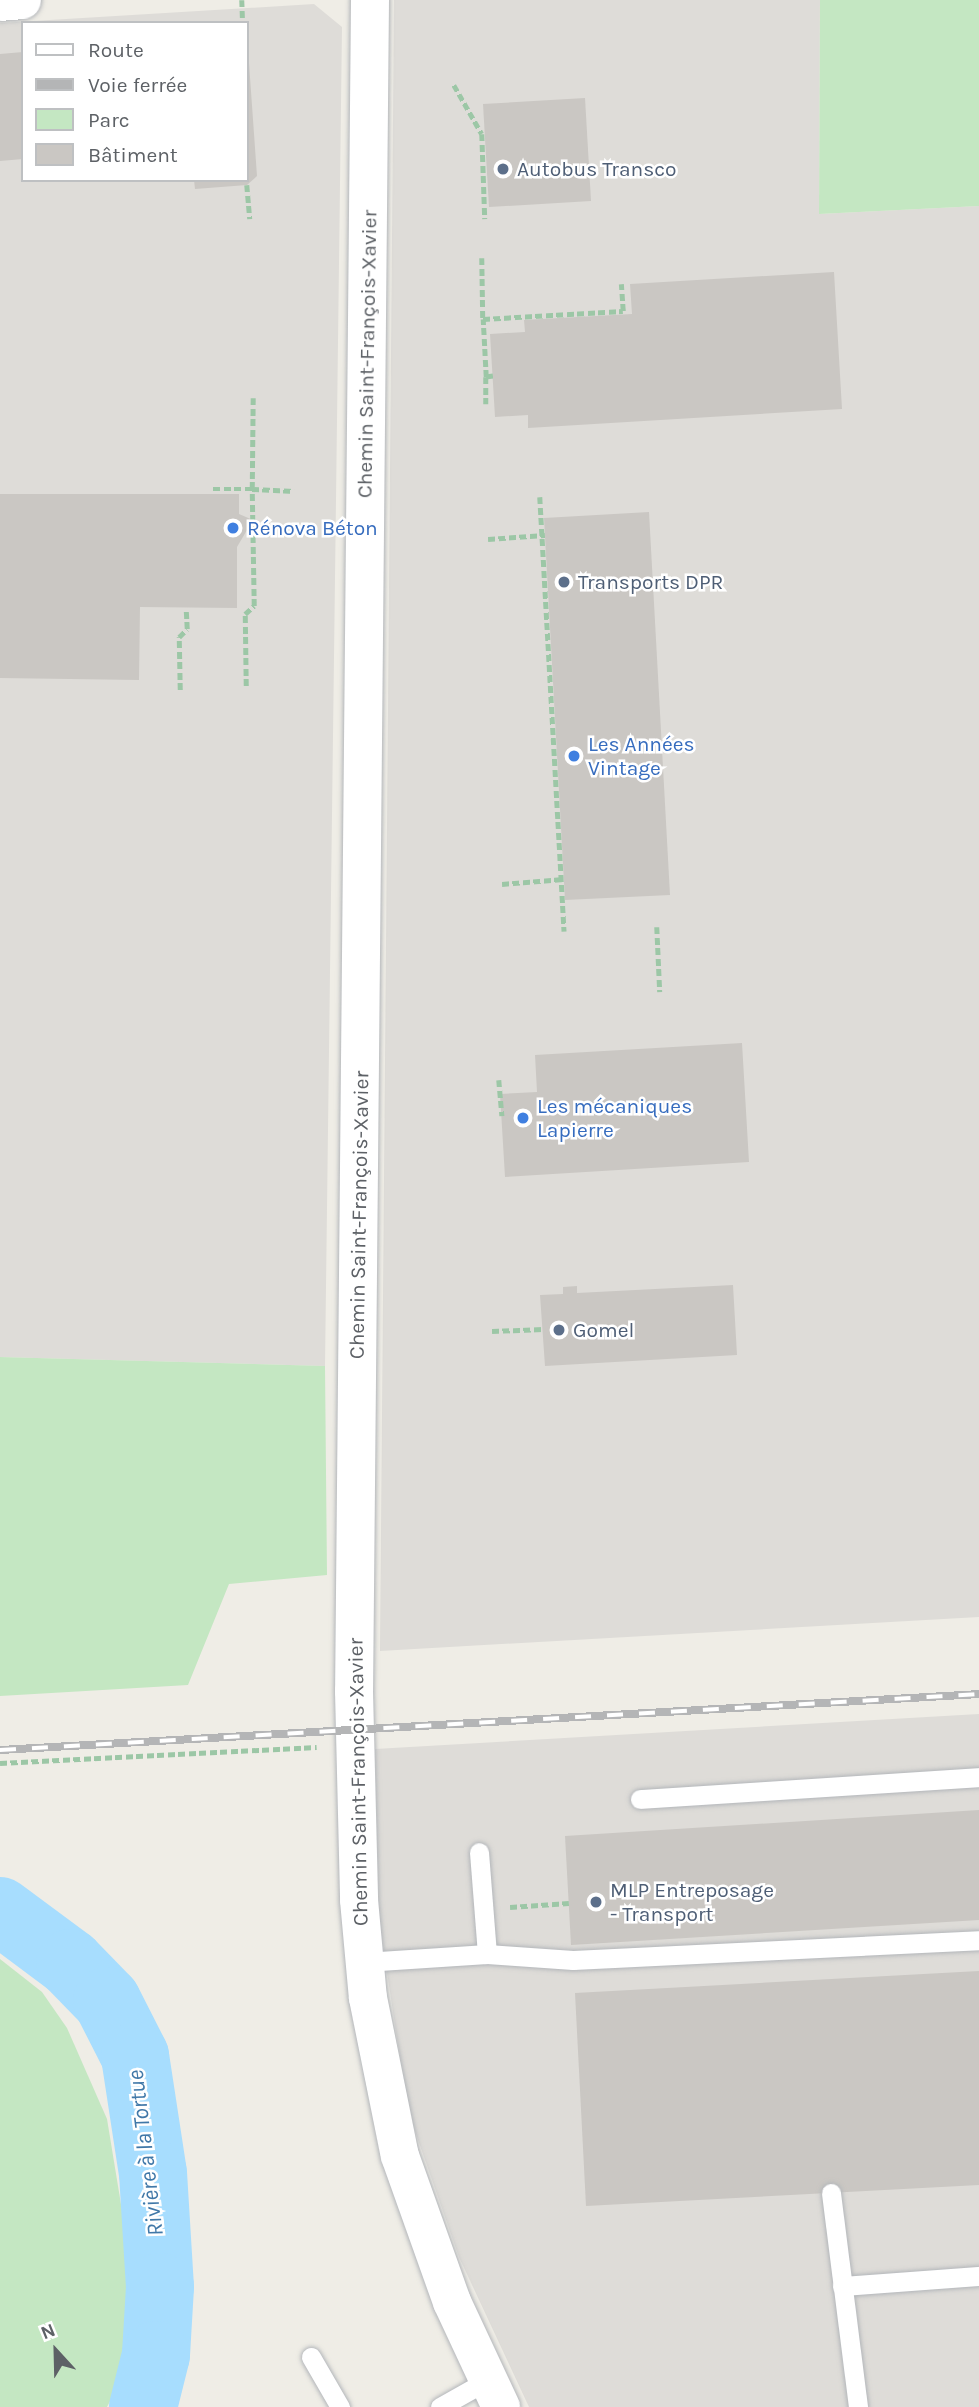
<!DOCTYPE html>
<meta charset="utf-8">
<style>
body{margin:0}
#map{position:relative;width:979px;height:2407px;overflow:hidden;background:#efede6;font-family:Karla,sans-serif}
div>[style]{position:absolute}
.industrial>*{inset:0;background:#dedcd8}
.green>*{inset:0;background:#c4e7c2}
.river>*{height:68px;margin:-34px;padding:0 34px;transform-origin:34px;border-radius:34px;background:#a7ddfe}
.building>*{inset:0;background:#cac7c3}
.path>*{height:4.5px;margin-top:-2.25px;transform-origin:0;background:repeating-linear-gradient(90deg,#9cc7a6 0 7px,transparent 0 10.5px)}
.roads{filter:drop-shadow(0 0 2px #b3b6ba) drop-shadow(0 0 2px #b3b6ba)}
.lane>*{height:19px;margin:-9.5px;padding:0 9.5px;transform-origin:9.5px;border-radius:9.5px;background:#fff}
.street>*{height:38px;margin:-19px;padding:0 19px;transform-origin:19px;border-radius:19px;background:#fff}
.secondary>*{height:38px;margin:-19px;padding:0 19px;transform-origin:19px;border-radius:19px;background:#fff}
.rail>*{height:8px;margin-top:-4px;transform-origin:0;background:repeating-linear-gradient(90deg,#fff 0 16px,#b4b5b6 0 32px);box-sizing:border-box;border-block:2px solid #b4b5b6}
.dots>*{width:19px;height:19px;translate:-50% -50%;box-sizing:border-box;border:4px solid #fff;border-radius:50%}
span{translate:-50% -50%;white-space:nowrap;text-align:center;line-height:1.15;-webkit-text-stroke:5px #fff;paint-order:stroke}
.service-label{font-size:21px;color:#4e5e75}
.left{translate:0 -50%;text-align:left}
.street-label{font-size:21px;color:#5d6166}
.shop-label{font-size:21px;color:#366cbe}
.water-label{font-size:23px;color:#4078a8;font-style:italic}
.legend{position:absolute;left:21px;top:21px;width:228px;height:161px;box-sizing:border-box;background:#fff;border:2px solid #bec0c2;margin:0;padding:9px 12px;list-style:none;font-size:21px;color:#5d6166}
.legend li{display:flex;align-items:center;gap:14px;height:35px}
.legend b{width:35px;border:2px solid #bec0c2}
.north{position:absolute;left:21px;top:2316px;width:70px;height:70px;-webkit-text-stroke:5px #fff;paint-order:stroke;rotate:338deg;font-size:19px;font-weight:700;line-height:28px;text-align:center;color:#5d6166}
.north::after{content:'';display:block;margin:auto;width:24px;height:32px;background:#5d6166;clip-path:polygon(50% 0,100% 100%,50% 72%,0 100%)}
</style>
<div id="map">
<div class="industrial">
<div style="clip-path:polygon(394px 0,820px 0,819px 214px,979px 206px,979px 1617px,380px 1651px)"></div>
<div style="clip-path:polygon(evenodd,314px 4px,342px 27px,325px 1366px,0 1357px,0 23px,314px 4px,23px 23px,247px 23px,247px 180px,23px 180px,23px 23px)"></div>
<div style="clip-path:polygon(979px 1714px,979px 2407px,529px 2407px,459px 2257px,408px 2111px,379px 1919px,375px 1749px)"></div>
</div>
<div class="green">
<div style="clip-path:polygon(820px 0,979px 0,979px 206px,819px 214px)"></div>
<div style="clip-path:polygon(0 1357px,325px 1366px,327px 1575px,229px 1584px,188px 1685px,0 1696px)"></div>
<div style="clip-path:polygon(0 1959px,42px 1992px,67px 2028px,107px 2119px,128px 2247px,126px 2332px,117px 2388px,107px 2407px,0 2407px)"></div>
</div>
<div class="river">
<div style="left:0;top:1911px;width:87px;rotate:36.6deg"></div>
<div style="left:70px;top:1963px;width:53px;rotate:45.8deg"></div>
<div style="left:107px;top:2001px;width:62px;rotate:63deg"></div>
<div style="left:135px;top:2056px;width:118px;rotate:81.3deg"></div>
<div style="left:153px;top:2173px;width:114px;rotate:86.5deg"></div>
<div style="left:160px;top:2287px;width:68px;rotate:93.4deg"></div>
<div style="left:156px;top:2355px;width:54px;rotate:104deg"></div>
</div>
<div class="building">
<div style="clip-path:polygon(23px 52px,23px 159px,0 161px,0 54px)"></div>
<div style="clip-path:polygon(249px 63px,257px 176px,247px 185px,195px 189px,194px 180px,247px 180px)"></div>
<div style="clip-path:polygon(585px 98px,591px 201px,489px 207px,483px 104px)"></div>
<div style="clip-path:polygon(834px 272px,842px 409px,528px 428px,528px 415px,495px 417px,490px 334px,525px 332px,524px 320px,632px 314px,630px 284px)"></div>
<div style="clip-path:polygon(0 494px,239px 494px,239px 514px,253px 520px,237px 547px,237px 608px,140px 607px,139px 680px,0 678px)"></div>
<div style="clip-path:polygon(649px 512px,670px 895px,565px 900px,544px 518px)"></div>
<div style="clip-path:polygon(742px 1043px,749px 1162px,505px 1177px,500px 1094px,537px 1092px,535px 1055px)"></div>
<div style="clip-path:polygon(733px 1285px,737px 1355px,545px 1366px,540px 1295px,563px 1294px,563px 1287px,577px 1286px,577px 1293px)"></div>
<div style="clip-path:polygon(979px 1810px,979px 1920px,571px 1945px,565px 1836px)"></div>
<div style="clip-path:polygon(979px 1971px,979px 2185px,586px 2206px,575px 1993px)"></div>
</div>
<div class="path">
<div style="left:242px;top:0;width:23px;rotate:88deg"></div>
<div style="left:454px;top:85px;width:56px;rotate:60.3deg"></div>
<div style="left:482px;top:134px;width:85px;rotate:88deg"></div>
<div style="left:247px;top:185px;width:34px;rotate:85deg"></div>
<div style="left:482px;top:258px;width:61px;rotate:89.1deg"></div>
<div style="left:493px;top:376px;width:7px;rotate:172deg"></div>
<div style="left:486px;top:377px;width:58px;rotate:-93deg"></div>
<div style="left:483px;top:319px;width:140px;rotate:-3.3deg"></div>
<div style="left:623px;top:311px;width:27px;rotate:-94deg"></div>
<div style="left:486px;top:377px;width:27px;rotate:90deg"></div>
<div style="left:213px;top:489px;width:39px"></div>
<div style="left:252px;top:489px;width:91px;rotate:-89.4deg"></div>
<div style="left:540px;top:497px;width:435px;rotate:86.8deg"></div>
<div style="left:488px;top:539px;width:57px;rotate:-4deg"></div>
<div style="left:246px;top:686px;width:72px;rotate:-90.8deg"></div>
<div style="left:245px;top:614px;width:12px;rotate:-42deg"></div>
<div style="left:254px;top:606px;width:117px;rotate:-91deg"></div>
<div style="left:252px;top:489px;width:42px;rotate:2.7deg"></div>
<div style="left:180px;top:690px;width:53px;rotate:-91.1deg"></div>
<div style="left:179px;top:637px;width:11px;rotate:-45deg"></div>
<div style="left:187px;top:629px;width:21px;rotate:-93deg"></div>
<div style="left:502px;top:884px;width:62px;rotate:-4.6deg"></div>
<div style="left:657px;top:927px;width:65px;rotate:87.4deg"></div>
<div style="left:499px;top:1080px;width:36px;rotate:85deg"></div>
<div style="left:492px;top:1331px;width:51px;rotate:-2.2deg"></div>
<div style="left:0;top:1763px;width:317px;rotate:-2.9deg"></div>
<div style="left:510px;top:1907px;width:59px;rotate:-3.9deg"></div>
</div>
<div class="roads">
<div class="lane">
<div style="left:640px;top:1799px;width:340px;rotate:-3.7deg"></div>
<div style="left:487px;top:1954px;width:86px;rotate:4deg"></div>
<div style="left:573px;top:1960px;width:406px;rotate:-2.8deg"></div>
<div style="left:364px;top:1962px;width:123px;rotate:-3.7deg"></div>
<div style="left:487px;top:1954px;width:102px;rotate:-94.5deg"></div>
<div style="left:831px;top:2193px;width:216px;rotate:82.8deg"></div>
<div style="left:842px;top:2286px;width:137px;rotate:-4.2deg"></div>
<div style="left:311px;top:2357px;width:58px;rotate:59.9deg"></div>
<div style="left:440px;top:2407px;width:55px;rotate:-29.4deg"></div>
</div>
<div class="street">
<div style="left:0;top:2px;width:22px;rotate:-5deg"></div>
</div>
<div class="secondary">
<div style="left:370px;top:0;width:1691px;rotate:90.54deg"></div>
<div style="left:354px;top:1691px;width:209px;rotate:88.6deg"></div>
<div style="left:359px;top:1900px;width:98px;rotate:84.8deg"></div>
<div style="left:368px;top:1998px;width:161px;rotate:78.6deg"></div>
<div style="left:400px;top:2156px;width:155px;rotate:70.4deg"></div>
<div style="left:452px;top:2302px;width:116px;rotate:65deg"></div>
</div>
</div>
<div class="rail">
<div style="left:0;top:1750px;width:981px;rotate:-3.27deg"></div>
</div>
<div class="dots">
<div style="left:503px;top:169px;background:#5c6f8a"></div>
<div style="left:233px;top:528px;background:#3f7fe0"></div>
<div style="left:564px;top:582px;background:#5c6f8a"></div>
<div style="left:574px;top:756px;background:#3f7fe0"></div>
<div style="left:523px;top:1118px;background:#3f7fe0"></div>
<div style="left:559px;top:1330px;background:#5c6f8a"></div>
<div style="left:596px;top:1902px;background:#5c6f8a"></div>
</div>
<div class="service-label">
<span class="left" style="left:517px;top:169px">Autobus Transco</span>
<span class="left" style="left:578px;top:582px">Transports DPR</span>
<span class="left" style="left:573px;top:1330px">Gomel</span>
<span class="left" style="left:610px;top:1902px">MLP Entreposage<br>- Transport</span>
</div>
<div class="street-label">
<span style="left:367px;top:354px;rotate:-89deg">Chemin Saint-François-Xavier</span>
<span style="left:359px;top:1215px;rotate:-89deg">Chemin Saint-François-Xavier</span>
<span style="left:358px;top:1782px;rotate:-91deg">Chemin Saint-François-Xavier</span>
</div>
<div class="shop-label">
<span class="left" style="left:247px;top:528px">Rénova Béton</span>
<span class="left" style="left:588px;top:756px">Les Années<br>Vintage</span>
<span class="left" style="left:537px;top:1118px">Les mécaniques<br>Lapierre</span>
</div>
<div class="water-label">
<span style="left:146px;top:2153px;rotate:-97deg">Rivière à la Tortue</span>
</div>
<ul class="legend">
<li><b style="height:9px;background:#fff"></b>Route</li>
<li><b style="height:9px;background:#b4b5b6"></b>Voie ferrée</li>
<li><b style="height:19px;background:#c4e7c2"></b>Parc</li>
<li><b style="height:19px;background:#cac7c3"></b>Bâtiment</li>
</ul>
<div class="north">N</div>
</div>
